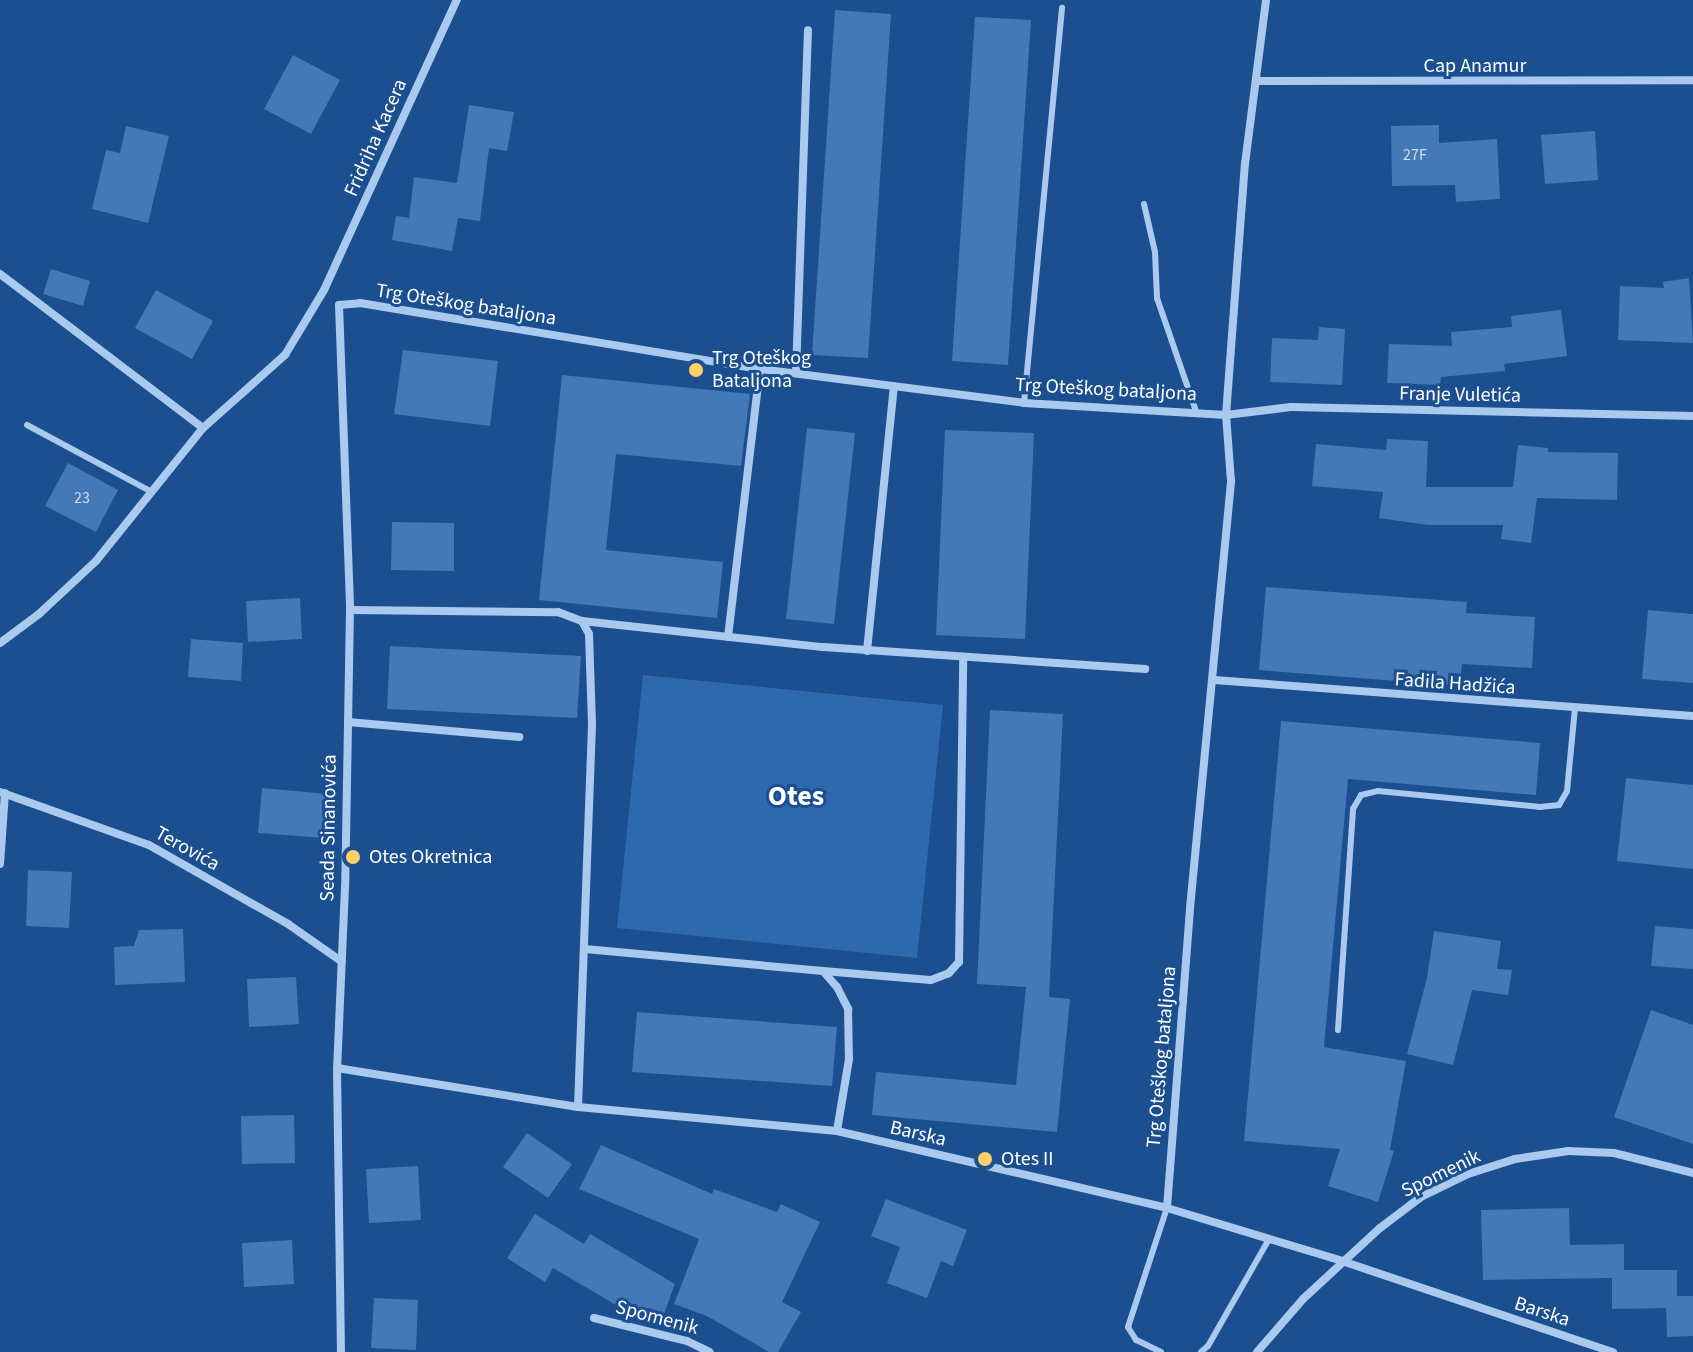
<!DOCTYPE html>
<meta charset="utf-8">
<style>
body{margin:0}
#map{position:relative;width:1693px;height:1352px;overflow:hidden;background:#1b4f8f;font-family:"Source Sans 3",sans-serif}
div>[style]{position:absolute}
.green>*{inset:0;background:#2e69ad}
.building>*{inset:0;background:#4478b7}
.service>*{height:6px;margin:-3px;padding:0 3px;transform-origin:3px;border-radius:3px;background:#a9c9ee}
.minor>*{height:8px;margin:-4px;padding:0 4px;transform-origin:4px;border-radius:4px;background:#a9c9ee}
.dots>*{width:22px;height:22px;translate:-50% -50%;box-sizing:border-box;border:4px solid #1b4f8f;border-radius:50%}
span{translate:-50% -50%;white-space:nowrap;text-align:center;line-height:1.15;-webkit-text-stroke:6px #1b4f8f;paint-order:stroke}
.number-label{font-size:16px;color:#d0dded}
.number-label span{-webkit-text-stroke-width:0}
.street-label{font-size:20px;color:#fff}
.poi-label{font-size:20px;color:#fff}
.left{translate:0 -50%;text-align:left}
.district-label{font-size:28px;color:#fff;font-weight:700}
</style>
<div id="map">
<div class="green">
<div style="clip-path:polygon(643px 675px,943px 705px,917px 958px,617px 928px)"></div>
</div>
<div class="building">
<div style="clip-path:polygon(835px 10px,891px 14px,868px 358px,812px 355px)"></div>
<div style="clip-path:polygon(975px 17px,1031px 20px,1008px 365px,952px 361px)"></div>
<div style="clip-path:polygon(293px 55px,340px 80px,311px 134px,264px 109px)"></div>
<div style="clip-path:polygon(469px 105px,514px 112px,507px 151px,489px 148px,480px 221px,458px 218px,452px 251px,392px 240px,396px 216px,409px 218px,414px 177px,457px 183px)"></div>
<div style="clip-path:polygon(1439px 125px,1439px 143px,1497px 139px,1500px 199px,1456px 202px,1455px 185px,1392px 186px,1391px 126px)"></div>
<div style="clip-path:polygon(126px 126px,169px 136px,148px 223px,92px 209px,106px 150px,120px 153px)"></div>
<div style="clip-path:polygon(1595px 131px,1598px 180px,1545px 184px,1541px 135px)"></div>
<div style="clip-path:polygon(51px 269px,90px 281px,83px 306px,43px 294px)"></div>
<div style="clip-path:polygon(1689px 278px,1693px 343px,1618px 340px,1620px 286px,1664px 288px,1663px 282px)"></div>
<div style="clip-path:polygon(156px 290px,213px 321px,192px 359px,135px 328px)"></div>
<div style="clip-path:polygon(1561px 310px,1567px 356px,1504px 364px,1505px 371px,1441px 377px,1440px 385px,1387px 383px,1389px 344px,1452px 346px,1451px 332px,1512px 327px,1511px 316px)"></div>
<div style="clip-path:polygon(1319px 327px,1345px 329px,1342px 385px,1270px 382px,1272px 338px,1318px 340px)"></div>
<div style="clip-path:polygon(403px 350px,498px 361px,490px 426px,394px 414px)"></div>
<div style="clip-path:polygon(562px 375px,750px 394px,741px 466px,616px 454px,606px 550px,723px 562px,717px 618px,539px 600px)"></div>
<div style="clip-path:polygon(807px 428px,855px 433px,834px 624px,786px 619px)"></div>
<div style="clip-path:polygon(945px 430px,1034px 433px,1025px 639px,936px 635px)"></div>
<div style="clip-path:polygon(1387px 439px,1428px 441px,1426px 487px,1513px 487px,1518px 445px,1548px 448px,1548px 452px,1618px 453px,1617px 500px,1537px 498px,1531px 543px,1501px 539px,1503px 525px,1428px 525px,1379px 518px,1383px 492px,1312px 486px,1316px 444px,1386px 450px)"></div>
<div style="clip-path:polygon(68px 463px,118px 490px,96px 532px,45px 506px)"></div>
<div style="clip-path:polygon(392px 522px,454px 523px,454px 571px,391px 570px)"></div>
<div style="clip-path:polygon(1266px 587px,1467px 602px,1466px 613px,1535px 617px,1532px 668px,1462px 664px,1460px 686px,1259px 670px)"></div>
<div style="clip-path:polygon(300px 598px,302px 639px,248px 642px,246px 601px)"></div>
<div style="clip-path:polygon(1648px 610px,1693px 614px,1693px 683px,1642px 679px)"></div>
<div style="clip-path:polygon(191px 639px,243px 643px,241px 681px,188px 677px)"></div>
<div style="clip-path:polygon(390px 646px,581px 656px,577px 718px,387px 709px)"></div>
<div style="clip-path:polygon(990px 710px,1063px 714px,1049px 997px,1070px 999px,1057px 1132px,872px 1115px,876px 1072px,1016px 1085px,1026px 987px,977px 984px)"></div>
<div style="clip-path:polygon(1281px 721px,1540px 743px,1536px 795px,1348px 779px,1324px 1047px,1406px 1061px,1390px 1150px,1394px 1151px,1378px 1202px,1328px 1186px,1340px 1149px,1244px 1141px)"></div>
<div style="clip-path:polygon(1626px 778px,1693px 785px,1693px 869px,1617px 861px)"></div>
<div style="clip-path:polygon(262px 788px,328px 794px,324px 838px,258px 833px)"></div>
<div style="clip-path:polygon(28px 870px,72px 872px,69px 928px,26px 926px)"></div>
<div style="clip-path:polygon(1655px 926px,1693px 929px,1693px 969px,1651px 966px)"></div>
<div style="clip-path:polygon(183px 929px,185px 982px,115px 985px,114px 947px,134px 946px,139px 930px)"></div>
<div style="clip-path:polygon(1434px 931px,1501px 941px,1497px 969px,1512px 970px,1508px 995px,1472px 990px,1453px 1065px,1407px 1054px,1427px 978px)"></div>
<div style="clip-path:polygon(296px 977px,299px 1024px,249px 1027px,247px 979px)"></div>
<div style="clip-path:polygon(1651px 1010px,1693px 1025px,1693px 1144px,1614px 1117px)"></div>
<div style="clip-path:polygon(637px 1012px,837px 1027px,832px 1086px,632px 1072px)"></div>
<div style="clip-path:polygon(294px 1115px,295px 1163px,242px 1164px,241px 1116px)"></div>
<div style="clip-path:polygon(527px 1133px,572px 1164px,548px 1198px,503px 1167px)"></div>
<div style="clip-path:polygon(601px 1145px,712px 1194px,714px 1189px,777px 1212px,781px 1204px,820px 1222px,782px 1302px,801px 1312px,778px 1352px,769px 1352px,707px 1316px,674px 1304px,699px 1239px,579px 1189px)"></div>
<div style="clip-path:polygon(418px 1166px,421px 1220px,369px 1223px,366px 1169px)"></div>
<div style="clip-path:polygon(886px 1199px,967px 1230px,953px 1266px,941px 1261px,927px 1298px,887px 1283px,900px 1247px,871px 1236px)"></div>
<div style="clip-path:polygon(1569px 1208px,1570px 1245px,1624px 1244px,1624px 1270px,1677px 1270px,1677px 1296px,1693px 1296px,1693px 1336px,1667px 1337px,1666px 1308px,1612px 1309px,1612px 1278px,1483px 1280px,1481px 1210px)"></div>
<div style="clip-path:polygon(535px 1214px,584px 1244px,590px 1234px,675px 1284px,661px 1322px,616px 1305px,553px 1268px,545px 1282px,507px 1258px)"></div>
<div style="clip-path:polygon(292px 1240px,294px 1284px,244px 1287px,242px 1243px)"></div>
<div style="clip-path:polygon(374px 1298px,418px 1300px,416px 1350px,371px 1348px)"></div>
</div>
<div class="service">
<div style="left:1144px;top:204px;width:49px;rotate:77.1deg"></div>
<div style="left:1155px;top:252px;width:46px;rotate:87.5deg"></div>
<div style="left:1157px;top:298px;width:120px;rotate:71deg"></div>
<div style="left:1024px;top:403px;width:397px;rotate:-84.5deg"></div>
<div style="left:27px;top:425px;width:142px;rotate:28.2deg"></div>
<div style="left:1338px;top:1030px;width:222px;rotate:-86.1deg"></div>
<div style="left:1353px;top:809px;width:16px;rotate:-60deg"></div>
<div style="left:1361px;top:795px;width:17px;rotate:-13deg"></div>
<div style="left:1378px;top:791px;width:163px;rotate:5.6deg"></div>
<div style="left:1540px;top:807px;width:19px;rotate:-6deg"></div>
<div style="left:1559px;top:805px;width:16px;rotate:-60deg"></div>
<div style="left:1567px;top:791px;width:83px;rotate:-84.5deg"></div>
<div style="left:1161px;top:1352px;width:28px;rotate:-154deg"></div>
<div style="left:1136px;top:1340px;width:15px;rotate:-122deg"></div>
<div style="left:1128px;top:1327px;width:125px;rotate:-71.9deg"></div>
<div style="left:1201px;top:1352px;width:9px;rotate:-41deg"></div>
<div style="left:1208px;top:1346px;width:123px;rotate:-60.3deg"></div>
</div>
<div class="minor">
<div style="left:1257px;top:81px;width:436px;rotate:-0.1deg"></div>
<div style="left:0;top:274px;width:255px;rotate:37.2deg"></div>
<div style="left:339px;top:305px;width:21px;rotate:-5deg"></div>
<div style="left:360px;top:303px;width:405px;rotate:9.4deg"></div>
<div style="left:760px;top:369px;width:266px;rotate:7.3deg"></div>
<div style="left:1024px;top:403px;width:202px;rotate:3.4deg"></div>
<div style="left:1226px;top:415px;width:65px;rotate:-7deg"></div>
<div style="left:1291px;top:407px;width:402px;rotate:1.3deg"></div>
<div style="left:339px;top:305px;width:305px;rotate:87.9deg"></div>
<div style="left:350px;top:610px;width:277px;rotate:91deg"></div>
<div style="left:345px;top:887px;width:181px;rotate:92.5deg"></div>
<div style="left:337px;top:1068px;width:284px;rotate:89.2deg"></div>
<div style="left:796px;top:373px;width:343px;rotate:-88deg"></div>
<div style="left:350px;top:610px;width:208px;rotate:0.6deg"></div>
<div style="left:558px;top:612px;width:26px;rotate:21deg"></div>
<div style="left:582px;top:621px;width:15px;rotate:62deg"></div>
<div style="left:589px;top:634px;width:91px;rotate:88.1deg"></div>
<div style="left:592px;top:725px;width:382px;rotate:92.1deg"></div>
<div style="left:582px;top:621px;width:242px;rotate:6.2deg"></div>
<div style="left:823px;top:647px;width:323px;rotate:3.9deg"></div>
<div style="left:728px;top:637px;width:270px;rotate:-83.2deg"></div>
<div style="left:0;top:643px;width:49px;rotate:-36.6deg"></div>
<div style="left:39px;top:614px;width:78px;rotate:-42.9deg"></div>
<div style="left:96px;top:561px;width:171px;rotate:-51.2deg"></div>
<div style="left:203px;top:428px;width:110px;rotate:-41.7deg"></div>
<div style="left:285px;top:355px;width:76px;rotate:-59deg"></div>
<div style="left:324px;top:290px;width:319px;rotate:-65.4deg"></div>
<div style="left:867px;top:651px;width:266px;rotate:-84.2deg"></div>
<div style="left:1214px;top:680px;width:480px;rotate:4.3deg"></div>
<div style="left:348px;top:722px;width:172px;rotate:5deg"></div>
<div style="left:0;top:792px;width:158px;rotate:19.6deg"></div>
<div style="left:149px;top:845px;width:160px;rotate:29.6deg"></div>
<div style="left:288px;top:924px;width:65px;rotate:34.9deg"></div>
<div style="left:0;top:864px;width:71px;rotate:-86deg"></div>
<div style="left:585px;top:949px;width:239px;rotate:5.3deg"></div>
<div style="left:823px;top:971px;width:21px;rotate:49deg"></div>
<div style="left:837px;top:987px;width:25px;rotate:63deg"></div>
<div style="left:848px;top:1009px;width:50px;rotate:88.9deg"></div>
<div style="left:849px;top:1059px;width:73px;rotate:99.5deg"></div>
<div style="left:823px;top:971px;width:108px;rotate:4.8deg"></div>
<div style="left:931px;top:980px;width:19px;rotate:-21deg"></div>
<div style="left:949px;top:973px;width:15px;rotate:-48deg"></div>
<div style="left:959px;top:962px;width:304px;rotate:-89.2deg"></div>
<div style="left:337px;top:1068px;width:244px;rotate:9.2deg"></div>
<div style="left:578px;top:1107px;width:260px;rotate:5.3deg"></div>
<div style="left:837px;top:1131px;width:339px;rotate:13.1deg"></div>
<div style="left:1167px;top:1208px;width:183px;rotate:16.8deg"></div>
<div style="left:1342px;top:1261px;width:286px;rotate:18.6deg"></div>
<div style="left:1167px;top:1208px;width:301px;rotate:-85.6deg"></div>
<div style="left:1190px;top:908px;width:429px;rotate:-84.5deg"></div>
<div style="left:1231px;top:481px;width:66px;rotate:-94.3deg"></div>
<div style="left:1226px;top:415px;width:252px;rotate:-85.7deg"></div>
<div style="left:1245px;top:164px;width:165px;rotate:-82.7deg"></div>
<div style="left:594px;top:1318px;width:96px;rotate:13.9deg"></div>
<div style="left:687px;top:1341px;width:25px;rotate:26deg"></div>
<div style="left:1257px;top:1352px;width:70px;rotate:-49deg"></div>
<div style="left:1303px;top:1299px;width:105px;rotate:-42.7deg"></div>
<div style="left:1380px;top:1228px;width:51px;rotate:-37.1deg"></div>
<div style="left:1421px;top:1197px;width:52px;rotate:-26.1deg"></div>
<div style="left:1468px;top:1174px;width:49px;rotate:-17.7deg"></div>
<div style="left:1515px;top:1159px;width:54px;rotate:-8.6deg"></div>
<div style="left:1568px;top:1151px;width:46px;rotate:2.5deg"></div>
<div style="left:1614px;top:1153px;width:81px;rotate:14.2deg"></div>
</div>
<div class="dots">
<div style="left:696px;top:370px;background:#ffd166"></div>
<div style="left:353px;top:857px;background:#ffd166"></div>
<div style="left:985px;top:1159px;background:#ffd166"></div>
</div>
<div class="number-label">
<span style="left:1415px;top:155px">27F</span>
<span style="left:82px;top:498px">23</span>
</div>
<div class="street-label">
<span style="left:1475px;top:66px">Cap Anamur</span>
<span style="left:376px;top:138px;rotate:-66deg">Fridriha Kacera</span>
<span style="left:466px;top:305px;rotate:9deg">Trg Oteškog bataljona</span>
<span style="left:1106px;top:390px;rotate:3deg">Trg Oteškog bataljona</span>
<span style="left:1460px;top:395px;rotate:1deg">Franje Vuletića</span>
<span style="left:1455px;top:684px;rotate:4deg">Fadila Hadžića</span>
<span style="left:329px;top:828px;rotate:-89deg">Seada Sinanovića</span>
<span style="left:187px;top:849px;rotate:29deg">Terovića</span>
<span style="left:1162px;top:1057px;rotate:-85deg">Trg Oteškog bataljona</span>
<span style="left:918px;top:1134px;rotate:13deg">Barska</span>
<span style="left:1441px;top:1174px;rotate:-26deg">Spomenik</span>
<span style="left:1542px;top:1312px;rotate:18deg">Barska</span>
<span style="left:657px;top:1318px;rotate:15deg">Spomenik</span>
</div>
<div class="poi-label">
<span class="left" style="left:712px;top:370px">Trg Oteškog<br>Bataljona</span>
<span class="left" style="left:369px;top:857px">Otes Okretnica</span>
<span class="left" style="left:1001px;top:1159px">Otes II</span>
</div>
<div class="district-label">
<span style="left:796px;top:796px">Otes</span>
</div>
</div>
